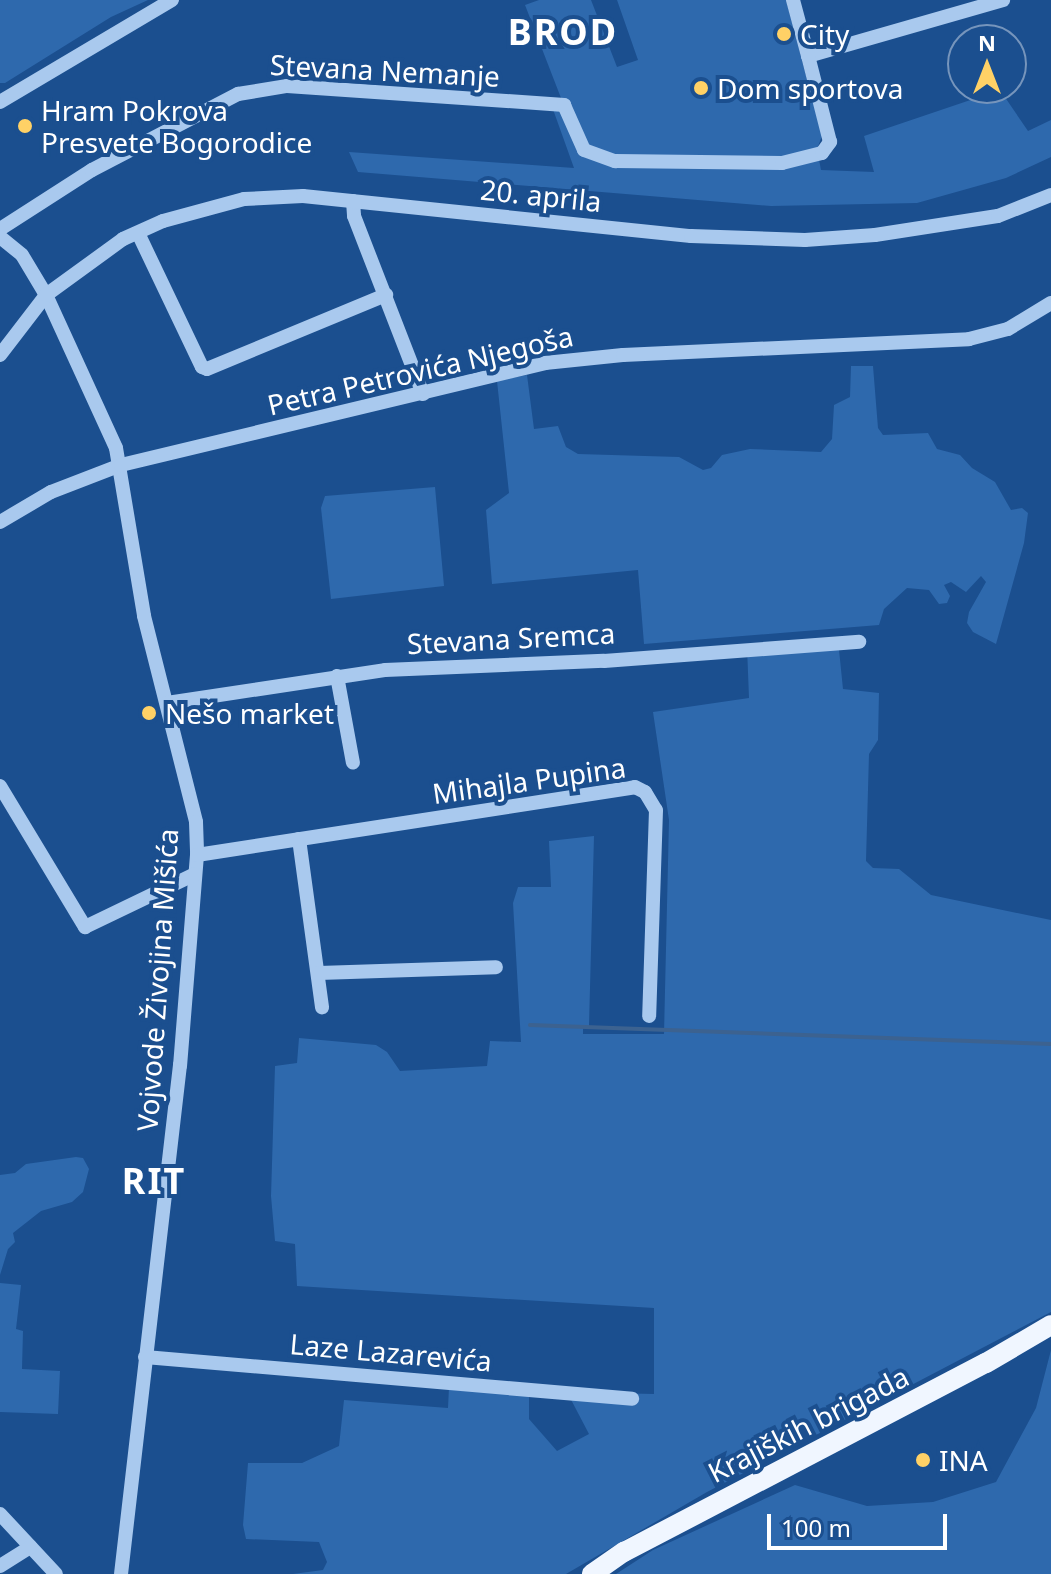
<!DOCTYPE html>
<meta charset="utf-8">
<style>
body{margin:0}
#map{position:relative;width:1051px;height:1574px;overflow:hidden;background:#1b4f8f;font-family:"Noto Sans",sans-serif}
div>[style]{position:absolute}
.green>*{inset:0;background:#2e69ad}
.stream>*{height:4px;margin:-2px;padding:0 2px;transform-origin:2px;border-radius:2px;background:#3c6290}
.minor>*{height:14px;margin:-7px;padding:0 7px;transform-origin:7px;border-radius:7px;background:#a9c9ee}
.major>*{height:20px;margin:-10px;padding:0 10px;transform-origin:10px;border-radius:10px;background:#f0f6ff}
.dots>*{width:22px;height:22px;translate:-50% -50%;box-sizing:border-box;border:4px solid #1b4f8f;border-radius:50%}
span{translate:-50% -50%;white-space:nowrap;text-align:center;line-height:1.15;-webkit-text-stroke:8px #1b4f8f;paint-order:stroke}
.poi-label{font-size:28px;color:#fff}
.left{translate:0 -50%;text-align:left}
.street-label{font-size:28px;color:#fff}
.district-label{font-size:36px;color:#fff;font-weight:700;letter-spacing:2px}
.north{position:absolute;left:947px;top:24px;width:80px;height:80px;box-sizing:border-box;background:#1b4f8f;border:2px solid #7695bc;border-radius:50%;rotate:0deg;font-size:22px;font-weight:700;line-height:32px;text-align:center;color:#fff}
.north::after{content:'';display:block;margin:auto;width:28px;height:36px;background:#ffd166;clip-path:polygon(50% 0,100% 100%,50% 72%,0 100%)}
.scale{position:absolute;left:767px;top:1514px;width:180px;height:36px;box-sizing:border-box;border:4px solid #fff;border-top:0;padding-left:10px;font-size:24px;line-height:28px;white-space:nowrap;color:#fff;-webkit-text-stroke:6px #1b4f8f;paint-order:stroke}
</style>
<div id="map">
<div class="green">
<div style="clip-path:polygon(0 0,148px 0,111px 17px,5px 83px,0 83px)"></div>
<div style="clip-path:polygon(539px 0,591px 0,617px 67px,638px 60px,617px 0,786px 0,822px 136px,817px 149px,821px 170px,874px 172px,864px 136px,1000px 90px,1028px 131px,1051px 120px,1051px 157px,1006px 178px,917px 203px,771px 206px,358px 172px,349px 152px,574px 168px,550px 101px,561px 98px,525px 5px)"></div>
<div style="clip-path:polygon(851px 366px,873px 366px,878px 428px,883px 435px,928px 433px,937px 449px,960px 455px,972px 468px,995px 482px,1011px 510px,1022px 508px,1028px 513px,1024px 543px,996px 644px,973px 632px,967px 623px,969px 612px,986px 582px,981px 576px,966px 592px,951px 582px,944px 585px,950px 596px,947px 603px,939px 604px,929px 590px,907px 588px,884px 609px,879px 625px,644px 644px,638px 570px,492px 584px,486px 510px,509px 493px,497px 381px,527px 375px,534px 429px,558px 426px,566px 447px,578px 454px,679px 457px,703px 470px,711px 468px,722px 455px,750px 449px,821px 452px,832px 439px,834px 405px,850px 397px)"></div>
<div style="clip-path:polygon(435px 487px,444px 586px,331px 599px,321px 508px,325px 496px)"></div>
<div style="clip-path:polygon(838px 640px,843px 689px,879px 693px,878px 740px,869px 754px,866px 861px,873px 868px,899px 869px,931px 895px,1051px 920px,1051px 1312px,707px 1492px,566px 1574px,293px 1574px,323px 1570px,327px 1562px,319px 1542px,246px 1539px,243px 1525px,248px 1463px,302px 1463px,339px 1446px,344px 1400px,448px 1408px,449px 1387px,529px 1389px,529px 1419px,557px 1451px,589px 1434px,567px 1392px,654px 1394px,654px 1308px,297px 1286px,295px 1244px,275px 1241px,271px 1196px,275px 1066px,297px 1063px,299px 1038px,376px 1045px,387px 1052px,400px 1071px,487px 1066px,490px 1041px,521px 1042px,513px 903px,518px 887px,551px 887px,549px 841px,594px 836px,589px 1026px,583px 1026px,583px 1034px,664px 1034px,669px 820px,653px 712px,749px 698px,747px 647px)"></div>
<div style="clip-path:polygon(76px 1157px,83px 1158px,89px 1169px,83px 1192px,72px 1202px,41px 1211px,13px 1233px,15px 1242px,8px 1249px,0 1275px,0 1175px,15px 1173px,26px 1164px)"></div>
<div style="clip-path:polygon(0 1283px,21px 1285px,16px 1329px,23px 1331px,22px 1369px,60px 1371px,58px 1414px,0 1412px)"></div>
<div style="clip-path:polygon(1051px 1350px,1051px 1574px,616px 1574px,653px 1550px,795px 1485px,867px 1506px,933px 1502px,996px 1482px,1036px 1408px)"></div>
</div>
<div class="stream">
<div style="left:530px;top:1025px;width:521px;rotate:2.09deg"></div>
</div>
<div class="minor">
<div style="left:793px;top:0;width:58px;rotate:75deg"></div>
<div style="left:808px;top:56px;width:203px;rotate:-16deg"></div>
<div style="left:0;top:102px;width:200px;rotate:-30.7deg"></div>
<div style="left:353px;top:201px;width:15px;rotate:86deg"></div>
<div style="left:354px;top:216px;width:191px;rotate:68.8deg"></div>
<div style="left:0;top:229px;width:109px;rotate:-32.7deg"></div>
<div style="left:92px;top:170px;width:165px;rotate:-27.5deg"></div>
<div style="left:238px;top:94px;width:50px;rotate:-9.3deg"></div>
<div style="left:287px;top:86px;width:278px;rotate:3.9deg"></div>
<div style="left:564px;top:105px;width:49px;rotate:66deg"></div>
<div style="left:584px;top:150px;width:33px;rotate:20deg"></div>
<div style="left:615px;top:161px;width:167px;rotate:0.7deg"></div>
<div style="left:782px;top:163px;width:41px;rotate:-14deg"></div>
<div style="left:822px;top:153px;width:14px;rotate:-54deg"></div>
<div style="left:830px;top:142px;width:89px;rotate:-104.3deg"></div>
<div style="left:138px;top:233px;width:148px;rotate:64.5deg"></div>
<div style="left:202px;top:367px;width:5px;rotate:22deg"></div>
<div style="left:207px;top:369px;width:194px;rotate:-22.5deg"></div>
<div style="left:0;top:237px;width:28px;rotate:39deg"></div>
<div style="left:22px;top:255px;width:47px;rotate:59deg"></div>
<div style="left:46px;top:295px;width:168px;rotate:65.4deg"></div>
<div style="left:116px;top:448px;width:170px;rotate:80.5deg"></div>
<div style="left:144px;top:616px;width:212px;rotate:75.8deg"></div>
<div style="left:196px;top:822px;width:33px;rotate:88deg"></div>
<div style="left:197px;top:855px;width:211px;rotate:94.6deg"></div>
<div style="left:180px;top:1065px;width:512px;rotate:96.61deg"></div>
<div style="left:0;top:355px;width:76px;rotate:-52.5deg"></div>
<div style="left:46px;top:295px;width:95px;rotate:-36deg"></div>
<div style="left:123px;top:239px;width:44px;rotate:-24.2deg"></div>
<div style="left:163px;top:221px;width:84px;rotate:-15.2deg"></div>
<div style="left:244px;top:199px;width:59px;rotate:-2.9deg"></div>
<div style="left:303px;top:196px;width:390px;rotate:5.9deg"></div>
<div style="left:691px;top:236px;width:114px;rotate:2deg"></div>
<div style="left:805px;top:240px;width:70px;rotate:-4.1deg"></div>
<div style="left:875px;top:235px;width:124px;rotate:-8.8deg"></div>
<div style="left:998px;top:216px;width:57px;rotate:-21.6deg"></div>
<div style="left:0;top:522px;width:59px;rotate:-30.5deg"></div>
<div style="left:51px;top:492px;width:75px;rotate:-21.1deg"></div>
<div style="left:121px;top:465px;width:436px;rotate:-13.5deg"></div>
<div style="left:545px;top:363px;width:78px;rotate:-5.9deg"></div>
<div style="left:623px;top:355px;width:346px;rotate:-2.6deg"></div>
<div style="left:969px;top:339px;width:40px;rotate:-14.4deg"></div>
<div style="left:1008px;top:329px;width:50px;rotate:-31.2deg"></div>
<div style="left:337px;top:676px;width:88px;rotate:79.6deg"></div>
<div style="left:167px;top:703px;width:220px;rotate:-8.6deg"></div>
<div style="left:385px;top:670px;width:219px;rotate:-2.4deg"></div>
<div style="left:604px;top:661px;width:256px;rotate:-4.3deg"></div>
<div style="left:0;top:786px;width:165px;rotate:58.9deg"></div>
<div style="left:85px;top:927px;width:122px;rotate:-25.7deg"></div>
<div style="left:299px;top:839px;width:170px;rotate:82.2deg"></div>
<div style="left:197px;top:855px;width:443px;rotate:-8.8deg"></div>
<div style="left:635px;top:787px;width:11px;rotate:27deg"></div>
<div style="left:645px;top:792px;width:21px;rotate:59deg"></div>
<div style="left:656px;top:810px;width:206px;rotate:91.9deg"></div>
<div style="left:319px;top:973px;width:177px;rotate:-1.9deg"></div>
<div style="left:145px;top:1357px;width:489px;rotate:4.9deg"></div>
<div style="left:0;top:1514px;width:82px;rotate:47deg"></div>
<div style="left:0;top:1566px;width:36px;rotate:-32deg"></div>
</div>
<div class="major">
<div style="left:592px;top:1574px;width:39px;rotate:-35deg"></div>
<div style="left:624px;top:1552px;width:408px;rotate:-27.6deg"></div>
<div style="left:986px;top:1363px;width:75px;rotate:-30.3deg"></div>
</div>
<div class="dots">
<div style="left:784px;top:34px;background:#ffd166"></div>
<div style="left:701px;top:88px;background:#ffd166"></div>
<div style="left:25px;top:126px;background:#ffd166"></div>
<div style="left:149px;top:713px;background:#ffd166"></div>
<div style="left:923px;top:1460px;background:#ffd166"></div>
</div>
<div class="poi-label">
<span class="left" style="left:800px;top:34px">City</span>
<span class="left" style="left:717px;top:88px">Dom sportova</span>
<span class="left" style="left:41px;top:126px">Hram Pokrova<br>Presvete Bogorodice</span>
<span class="left" style="left:165px;top:713px">Nešo market</span>
<span class="left" style="left:939px;top:1460px">INA</span>
</div>
<div class="street-label">
<span style="left:385px;top:70px;rotate:3deg">Stevana Nemanje</span>
<span style="left:541px;top:195px;rotate:6deg">20. aprila</span>
<span style="left:420px;top:370px;rotate:-13deg">Petra Petrovića Njegoša</span>
<span style="left:511px;top:638px;rotate:-3deg">Stevana Sremca</span>
<span style="left:529px;top:780px;rotate:-8deg">Mihajla Pupina</span>
<span style="left:157px;top:980px;rotate:-86deg">Vojvode Živojina Mišića</span>
<span style="left:391px;top:1352px;rotate:5deg">Laze Lazarevića</span>
<span style="left:808px;top:1424px;rotate:-27deg">Krajiških brigada</span>
</div>
<div class="district-label">
<span style="left:563px;top:32px">BROD</span>
<span style="left:154px;top:1181px">RIT</span>
</div>
<div class="north">N</div>
<div class="scale">100 m</div>
</div>
